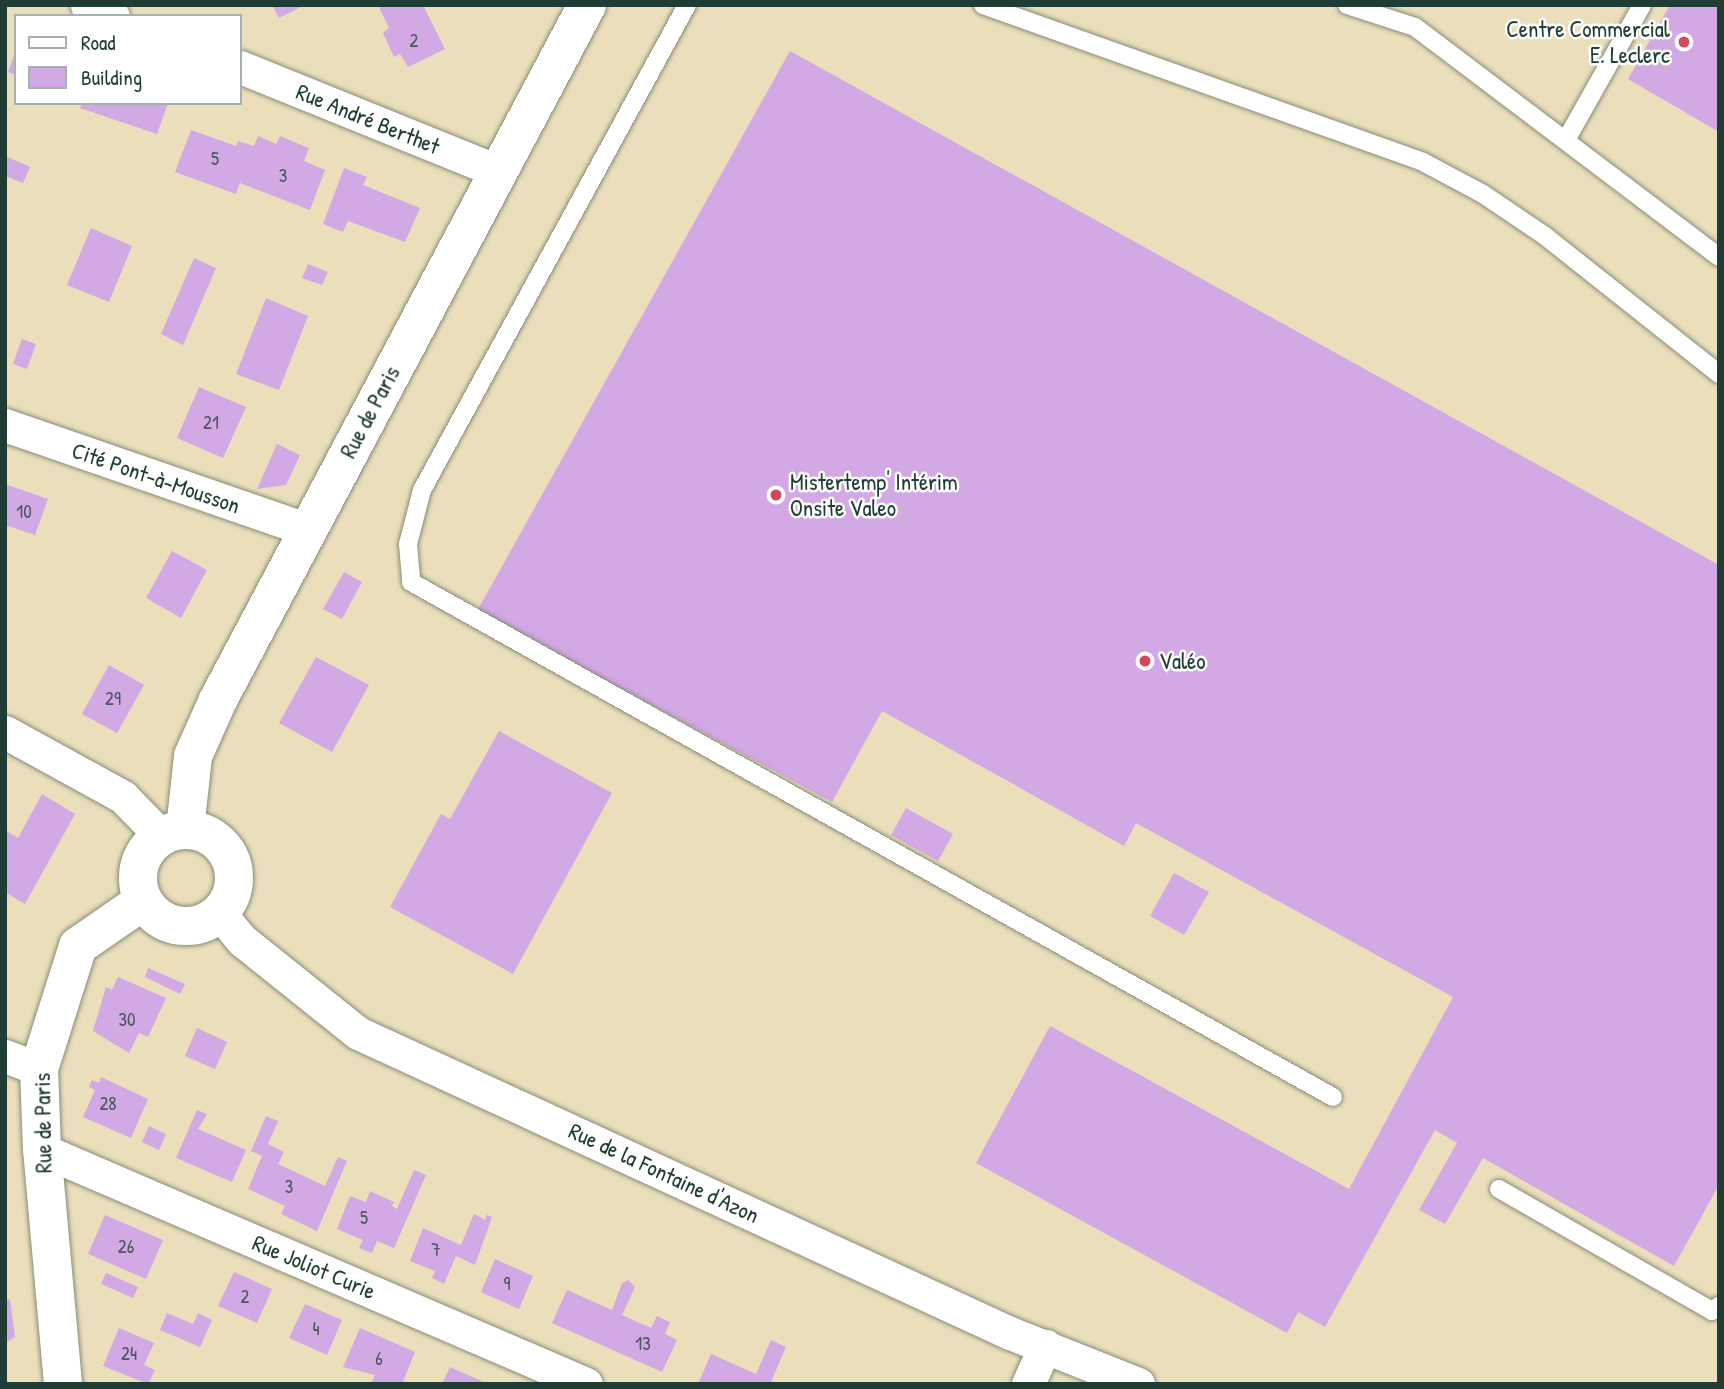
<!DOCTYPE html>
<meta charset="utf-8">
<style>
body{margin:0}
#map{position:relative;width:1724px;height:1389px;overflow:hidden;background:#ebdebb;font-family:"Patrick Hand",sans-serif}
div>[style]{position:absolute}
.building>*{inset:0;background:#d2a8e5}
.roads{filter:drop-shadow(0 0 2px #858e78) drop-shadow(0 0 2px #858e78)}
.service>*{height:18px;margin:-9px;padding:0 9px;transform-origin:9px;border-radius:9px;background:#fff}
.minor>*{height:33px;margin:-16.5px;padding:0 16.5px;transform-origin:16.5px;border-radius:16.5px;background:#fff}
.tertiary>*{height:38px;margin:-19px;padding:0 19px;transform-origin:19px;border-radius:19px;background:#fff}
.tertiary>.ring{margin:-19px;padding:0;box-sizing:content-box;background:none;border:38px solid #fff;border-radius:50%}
.dots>*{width:19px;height:19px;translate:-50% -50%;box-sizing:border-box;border:4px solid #fff;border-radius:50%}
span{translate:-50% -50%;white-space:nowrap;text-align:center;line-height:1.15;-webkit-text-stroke:5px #fff;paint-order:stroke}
.number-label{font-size:19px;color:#4c5860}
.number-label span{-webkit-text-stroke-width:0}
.poi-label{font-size:23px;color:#1f3d34}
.right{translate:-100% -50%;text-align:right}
.left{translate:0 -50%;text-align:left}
.street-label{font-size:23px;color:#1f3d34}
.frame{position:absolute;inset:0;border:7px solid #1f3d34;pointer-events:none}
.legend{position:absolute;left:14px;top:14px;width:228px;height:91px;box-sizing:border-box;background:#fff;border:2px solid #a5b1ae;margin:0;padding:9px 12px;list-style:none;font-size:21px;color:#1f3d34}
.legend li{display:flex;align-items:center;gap:14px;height:35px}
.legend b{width:35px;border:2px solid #a5b1ae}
</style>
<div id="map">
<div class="building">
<div style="clip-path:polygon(272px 5px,305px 5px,279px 18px)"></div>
<div style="clip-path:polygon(378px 5px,423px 5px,445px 49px,408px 67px,400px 54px,394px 57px,383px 33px,389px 28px)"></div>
<div style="clip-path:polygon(1670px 5px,1719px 5px,1719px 132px,1628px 79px)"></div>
<div style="clip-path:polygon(790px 51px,1719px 565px,1719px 1185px,1674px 1266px,1483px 1158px,1445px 1224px,1419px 1210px,1457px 1143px,1435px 1130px,1325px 1327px,1298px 1312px,1287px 1333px,976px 1163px,1050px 1026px,1349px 1189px,1453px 997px,1136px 823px,1124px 846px,882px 711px,832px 802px,477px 611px)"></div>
<div style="clip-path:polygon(15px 53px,16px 53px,16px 75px,8px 72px)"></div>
<div style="clip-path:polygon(82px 103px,168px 103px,157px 134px,80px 108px)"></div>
<div style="clip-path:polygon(191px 130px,236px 146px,238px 141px,254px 146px,258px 136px,276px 144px,280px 136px,309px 148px,304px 161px,325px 170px,310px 210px,240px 183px,236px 194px,175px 172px)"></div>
<div style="clip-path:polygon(5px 156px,30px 167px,23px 183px,5px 176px)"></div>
<div style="clip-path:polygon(344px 168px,367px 177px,363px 185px,420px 208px,405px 242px,348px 221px,343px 232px,323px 224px)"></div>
<div style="clip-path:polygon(91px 228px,132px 246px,109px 302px,67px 285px)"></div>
<div style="clip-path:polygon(194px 258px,216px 268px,183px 345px,161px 334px)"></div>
<div style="clip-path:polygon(308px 264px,328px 272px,322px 285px,302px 278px)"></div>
<div style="clip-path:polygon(266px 298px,308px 316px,279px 390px,236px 374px)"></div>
<div style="clip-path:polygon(22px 339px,36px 344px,27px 369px,13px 364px)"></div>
<div style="clip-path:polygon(199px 387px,246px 407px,223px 458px,177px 438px)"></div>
<div style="clip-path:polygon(277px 444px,300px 455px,286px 485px,257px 489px)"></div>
<div style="clip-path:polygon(5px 484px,48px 499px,35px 535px,5px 525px)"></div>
<div style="clip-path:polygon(172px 551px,207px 570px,181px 618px,146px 598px)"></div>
<div style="clip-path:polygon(344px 572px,362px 582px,342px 619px,323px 609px)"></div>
<div style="clip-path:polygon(316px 657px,369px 685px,332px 752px,279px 723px)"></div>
<div style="clip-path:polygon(109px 665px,144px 685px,117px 733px,82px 714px)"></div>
<div style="clip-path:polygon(499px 731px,612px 793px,513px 974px,390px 907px,441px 814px,450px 819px)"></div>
<div style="clip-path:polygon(42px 794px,75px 814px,25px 904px,5px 892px,5px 830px,18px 838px)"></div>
<div style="clip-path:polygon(906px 808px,953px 834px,938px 861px,891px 835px)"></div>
<div style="clip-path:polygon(1174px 873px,1209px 892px,1184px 935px,1150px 916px)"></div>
<div style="clip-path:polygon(148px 968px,185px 984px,180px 994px,145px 977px)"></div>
<div style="clip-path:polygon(118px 977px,166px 998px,148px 1037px,139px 1033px,129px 1053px,93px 1031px,106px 987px,112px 990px)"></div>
<div style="clip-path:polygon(197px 1028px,227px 1042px,215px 1069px,185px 1056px)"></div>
<div style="clip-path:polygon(101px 1077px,148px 1099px,131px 1138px,83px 1117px,95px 1090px,89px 1087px,92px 1080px,99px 1083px)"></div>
<div style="clip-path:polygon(197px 1110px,207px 1114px,198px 1129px,246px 1150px,232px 1182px,176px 1158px)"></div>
<div style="clip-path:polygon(266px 1116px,278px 1121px,268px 1144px,284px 1152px,278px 1164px,325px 1186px,338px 1157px,347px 1161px,317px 1231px,281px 1214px,285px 1206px,248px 1189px,262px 1156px,251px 1151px)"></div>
<div style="clip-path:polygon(149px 1126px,166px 1134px,159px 1150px,142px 1142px)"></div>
<div style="clip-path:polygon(414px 1170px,426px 1175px,394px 1248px,377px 1241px,372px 1253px,359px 1248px,363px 1240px,337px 1229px,350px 1196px,366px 1202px,370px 1191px,394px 1202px,392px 1206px,397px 1209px)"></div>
<div style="clip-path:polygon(474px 1214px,485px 1220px,487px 1215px,492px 1217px,475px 1265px,456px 1256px,444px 1284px,432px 1278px,435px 1271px,410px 1261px,423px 1228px,461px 1245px)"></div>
<div style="clip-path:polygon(105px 1215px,163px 1240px,146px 1279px,88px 1254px)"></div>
<div style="clip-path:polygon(495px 1259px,533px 1276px,519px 1309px,481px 1292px)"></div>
<div style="clip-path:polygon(234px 1272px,272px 1289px,257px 1323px,218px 1306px)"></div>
<div style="clip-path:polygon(106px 1273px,138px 1287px,133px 1298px,101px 1284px)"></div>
<div style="clip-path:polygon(628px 1280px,635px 1287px,622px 1315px,651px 1328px,657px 1316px,670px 1322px,665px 1334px,677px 1340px,662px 1372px,552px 1323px,567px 1290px,612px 1310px,622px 1283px)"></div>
<div style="clip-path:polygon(10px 1299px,15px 1337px,5px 1343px,5px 1300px)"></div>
<div style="clip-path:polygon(305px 1304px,342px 1320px,327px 1355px,289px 1338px)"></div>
<div style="clip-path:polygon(167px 1313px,193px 1324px,198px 1313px,212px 1320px,200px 1347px,160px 1330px)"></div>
<div style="clip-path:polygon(119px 1328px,154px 1343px,144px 1365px,155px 1370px,148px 1384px,103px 1366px)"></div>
<div style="clip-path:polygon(360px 1328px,415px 1352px,402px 1384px,371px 1384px,375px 1375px,343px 1367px)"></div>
<div style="clip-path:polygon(771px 1340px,786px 1347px,770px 1384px,698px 1384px,711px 1354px,756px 1374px)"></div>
<div style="clip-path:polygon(450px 1367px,488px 1384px,442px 1384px)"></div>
</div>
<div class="roads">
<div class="service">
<div style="left:687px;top:5px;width:553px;rotate:118.65deg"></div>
<div style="left:422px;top:490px;width:56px;rotate:104.5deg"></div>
<div style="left:408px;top:544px;width:38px;rotate:85deg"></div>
<div style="left:411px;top:582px;width:1056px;rotate:29.19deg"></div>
<div style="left:983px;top:5px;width:467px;rotate:19.6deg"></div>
<div style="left:1423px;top:162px;width:68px;rotate:28.1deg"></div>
<div style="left:1483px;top:194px;width:75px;rotate:34.1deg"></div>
<div style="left:1545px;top:236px;width:222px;rotate:38.4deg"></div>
<div style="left:1347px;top:5px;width:71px;rotate:17.9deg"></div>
<div style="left:1415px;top:27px;width:381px;rotate:37.1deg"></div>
<div style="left:1566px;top:140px;width:155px;rotate:-60.6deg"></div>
<div style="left:1499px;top:1189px;width:245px;rotate:29.8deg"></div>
<div style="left:1712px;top:1311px;width:9px;rotate:-36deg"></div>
</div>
<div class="minor">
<div style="left:87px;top:5px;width:28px;rotate:23deg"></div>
<div style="left:240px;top:67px;width:277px;rotate:22deg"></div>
<div style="left:5px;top:425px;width:321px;rotate:19.1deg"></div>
<div style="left:5px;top:732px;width:135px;rotate:28.8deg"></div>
<div style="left:123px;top:797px;width:54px;rotate:45.7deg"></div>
<div style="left:220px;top:914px;width:35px;rotate:50deg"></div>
<div style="left:243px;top:941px;width:147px;rotate:38.7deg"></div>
<div style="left:358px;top:1033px;width:718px;rotate:24.71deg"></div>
<div style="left:1010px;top:1333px;width:138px;rotate:21.7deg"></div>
<div style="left:5px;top:1056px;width:36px;rotate:21deg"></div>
<div style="left:42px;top:1150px;width:592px;rotate:23.27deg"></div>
<div style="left:1028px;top:1384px;width:42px;rotate:-65.9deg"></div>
</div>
<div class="tertiary">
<div style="left:185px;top:829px;width:73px;rotate:-83.7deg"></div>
<div style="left:193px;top:756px;width:61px;rotate:-65.9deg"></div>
<div style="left:218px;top:700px;width:787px;rotate:-62.03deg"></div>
<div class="ring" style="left:138px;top:830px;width:58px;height:58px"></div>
<div style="left:63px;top:1384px;width:235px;rotate:-95.1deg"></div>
<div style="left:42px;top:1150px;width:81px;rotate:-92.1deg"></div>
<div style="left:39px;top:1069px;width:129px;rotate:-72.4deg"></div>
<div style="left:78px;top:946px;width:79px;rotate:-34.7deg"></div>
</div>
</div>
<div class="dots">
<div style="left:1684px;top:42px;background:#d1495b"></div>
<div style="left:776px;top:495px;background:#d1495b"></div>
<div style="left:1145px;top:661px;background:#d1495b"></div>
</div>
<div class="number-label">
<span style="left:414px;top:41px">2</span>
<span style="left:215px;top:159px">5</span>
<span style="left:283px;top:176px">3</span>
<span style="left:211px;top:423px">21</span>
<span style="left:24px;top:512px">10</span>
<span style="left:113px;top:699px">29</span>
<span style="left:127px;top:1020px">30</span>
<span style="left:108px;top:1104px">28</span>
<span style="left:289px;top:1187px">3</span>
<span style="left:364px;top:1218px">5</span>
<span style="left:126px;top:1247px">26</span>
<span style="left:436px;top:1250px">7</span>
<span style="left:507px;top:1284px">9</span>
<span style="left:245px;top:1297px">2</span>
<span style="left:316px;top:1329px">4</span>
<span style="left:643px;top:1344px">13</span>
<span style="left:129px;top:1354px">24</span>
<span style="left:379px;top:1359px">6</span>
</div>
<div class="poi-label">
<span class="right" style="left:1670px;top:42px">Centre Commercial<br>E. Leclerc</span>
<span class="left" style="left:790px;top:495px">Mistertemp' Intérim<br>Onsite Valeo</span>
<span class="left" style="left:1159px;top:661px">Valéo</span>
</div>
<div class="street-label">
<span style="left:368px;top:119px;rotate:22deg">Rue André Berthet</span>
<span style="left:370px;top:412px;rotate:-62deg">Rue de Paris</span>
<span style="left:156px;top:478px;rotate:19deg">Cité Pont-à-Mousson</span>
<span style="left:43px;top:1123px;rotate:-91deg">Rue de Paris</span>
<span style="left:664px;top:1173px;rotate:25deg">Rue de la Fontaine d'Azon</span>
<span style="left:314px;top:1267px;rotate:23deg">Rue Joliot Curie</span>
</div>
<div class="frame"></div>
<ul class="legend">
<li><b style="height:9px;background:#fff"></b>Road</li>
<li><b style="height:19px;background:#d2a8e5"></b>Building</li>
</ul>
</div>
